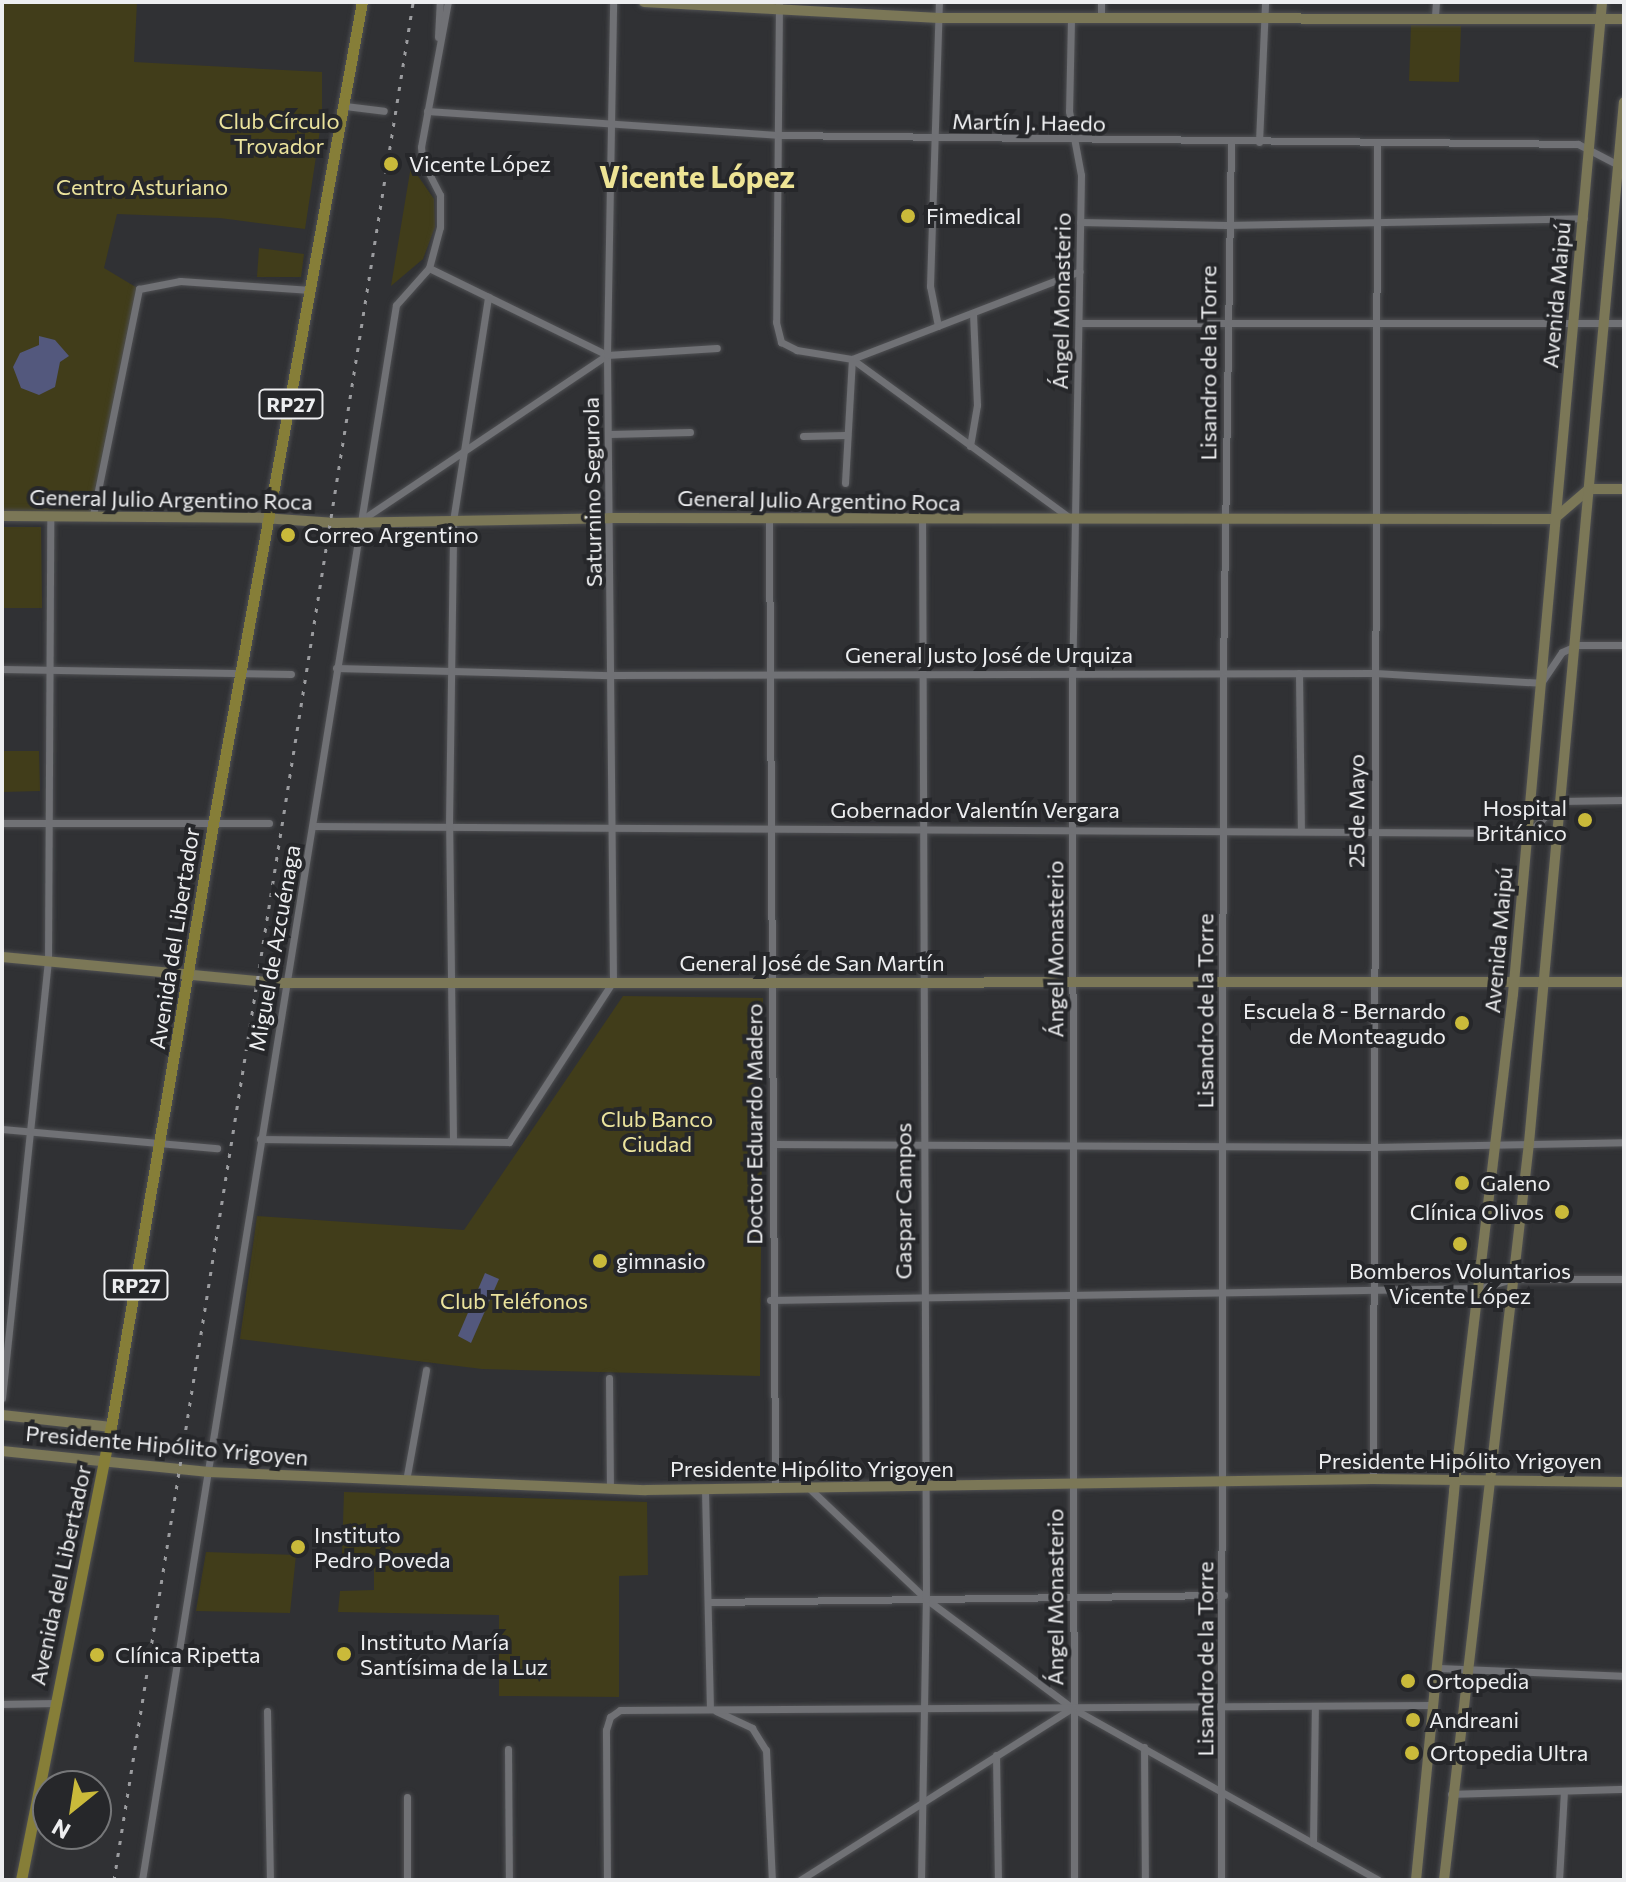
<!DOCTYPE html>
<meta charset="utf-8">
<style>
body{margin:0}
#map{position:relative;width:1626px;height:1882px;overflow:hidden;background:#303134;font-family:Commissioner,sans-serif}
div>[style]{position:absolute}
.green>*{inset:0;background:#413d1a}
.water>*{inset:0;background:#53587d}
.roads{filter:drop-shadow(0 0 2px #4f5053) drop-shadow(0 0 2px #4f5053)}
.street>*{height:7px;margin:-3.5px;padding:0 3.5px;transform-origin:3.5px;border-radius:3.5px;background:#707175}
.secondary>*{height:10px;margin:-5px;padding:0 5px;transform-origin:5px;border-radius:5px;background:#7b7757}
.primary>*{height:11px;margin:-5.5px;padding:0 5.5px;transform-origin:5.5px;border-radius:5.5px;background:#867e38}
.rail>*{height:3px;margin-top:-1.5px;transform-origin:0;background:repeating-linear-gradient(90deg,#9b9c9f 0 4px,transparent 0 12px)}
.dots>*{width:22px;height:22px;translate:-50% -50%;box-sizing:border-box;border:4px solid #26272a;border-radius:50%}
span{translate:-50% -50%;white-space:nowrap;text-align:center;line-height:1.15;-webkit-text-stroke:8px #26272a;paint-order:stroke}
.shield-label span{padding:2px 6px;background:#26272a;border:2px solid;border-radius:6px;-webkit-text-stroke-width:0}
.shield-label{font-size:20px;color:#edeef0;font-weight:700}
.park-label{font-size:22px;color:#ebe39d}
.street-label{font-size:22px;color:#edeef0}
.poi-label{font-size:22px;color:#edeef0}
.left{translate:0 -50%;text-align:left}
.right{translate:-100% -50%;text-align:right}
.district-label{font-size:30px;color:#eee495;font-weight:700}
.frame{position:absolute;inset:0;border:4px solid #edeef0;pointer-events:none}
.north{position:absolute;left:32px;top:1770px;width:80px;height:80px;box-sizing:border-box;background:#26272a;border:2px solid #767779;border-radius:50%;rotate:210deg;font-size:22px;font-weight:700;line-height:32px;text-align:center;color:#edeef0}
.north::after{content:'';display:block;margin:auto;width:28px;height:36px;background:#caba3a;clip-path:polygon(50% 0,100% 100%,50% 72%,0 100%)}
</style>
<div id="map">
<div class="green">
<div style="clip-path:polygon(2px 2px,137px 2px,134px 62px,322px 72px,322px 117px,305px 229px,220px 218px,117px 214px,104px 268px,139px 289px,93px 515px,2px 515px)"></div>
<div style="clip-path:polygon(1411px 25px,1461px 26px,1459px 82px,1409px 81px)"></div>
<div style="clip-path:polygon(411px 166px,434px 199px,435px 227px,423px 259px,391px 286px)"></div>
<div style="clip-path:polygon(259px 248px,304px 254px,301px 277px,257px 277px)"></div>
<div style="clip-path:polygon(2px 527px,41px 527px,42px 608px,2px 608px)"></div>
<div style="clip-path:polygon(2px 751px,39px 751px,40px 791px,2px 792px)"></div>
<div style="clip-path:polygon(623px 996px,763px 998px,760px 1376px,482px 1369px,240px 1339px,257px 1216px,464px 1230px)"></div>
<div style="clip-path:polygon(344px 1492px,647px 1502px,648px 1575px,619px 1576px,619px 1697px,499px 1696px,499px 1615px,338px 1612px,340px 1591px,374px 1590px,374px 1556px,342px 1555px)"></div>
<div style="clip-path:polygon(206px 1552px,296px 1555px,290px 1613px,196px 1611px)"></div>
</div>
<div class="water">
<div style="clip-path:polygon(39px 336px,55px 340px,69px 356px,60px 362px,55px 387px,39px 395px,21px 388px,13px 367px,20px 353px,39px 345px)"></div>
<div style="clip-path:polygon(485px 1273px,499px 1279px,471px 1343px,458px 1336px)"></div>
</div>
<div class="roads">
<div class="street">
<div style="left:779px;top:2px;width:320px;rotate:90.5deg"></div>
<div style="left:776px;top:322px;width:21px;rotate:76deg"></div>
<div style="left:781px;top:342px;width:18px;rotate:27deg"></div>
<div style="left:797px;top:350px;width:56px;rotate:9.3deg"></div>
<div style="left:852px;top:359px;width:270px;rotate:36.1deg"></div>
<div style="left:1435px;top:16px;width:14px;rotate:-86deg"></div>
<div style="left:1071px;top:19px;width:92px;rotate:91.2deg"></div>
<div style="left:1069px;top:111px;width:65px;rotate:79.4deg"></div>
<div style="left:1081px;top:175px;width:497px;rotate:91deg"></div>
<div style="left:1072px;top:672px;width:1208px;rotate:89.91deg"></div>
<div style="left:1101px;top:19px;width:17px;rotate:-90deg"></div>
<div style="left:438px;top:37px;width:35px;rotate:-87deg"></div>
<div style="left:345px;top:106px;width:39px;rotate:7deg"></div>
<div style="left:427px;top:111px;width:351px;rotate:3.9deg"></div>
<div style="left:777px;top:135px;width:801px;rotate:0.64deg"></div>
<div style="left:1578px;top:144px;width:52px;rotate:27.6deg"></div>
<div style="left:1259px;top:142px;width:140px;rotate:-87.5deg"></div>
<div style="left:1080px;top:222px;width:146px;rotate:1.2deg"></div>
<div style="left:1226px;top:225px;width:358px;rotate:-1.1deg"></div>
<div style="left:429px;top:268px;width:198px;rotate:26deg"></div>
<div style="left:607px;top:355px;width:110px;rotate:-3.6deg"></div>
<div style="left:1080px;top:323px;width:544px"></div>
<div style="left:938px;top:326px;width:41px;rotate:-101.3deg"></div>
<div style="left:930px;top:286px;width:284px;rotate:-88.2deg"></div>
<div style="left:852px;top:359px;width:244px;rotate:-21.1deg"></div>
<div style="left:610px;top:434px;width:80px;rotate:-1.4deg"></div>
<div style="left:803px;top:436px;width:42px;rotate:-1.4deg"></div>
<div style="left:970px;top:446px;width:42px;rotate:-80.3deg"></div>
<div style="left:977px;top:405px;width:92px;rotate:-92.5deg"></div>
<div style="left:845px;top:483px;width:124px;rotate:-86.8deg"></div>
<div style="left:93px;top:515px;width:231px;rotate:-78.5deg"></div>
<div style="left:139px;top:289px;width:42px;rotate:-11deg"></div>
<div style="left:180px;top:281px;width:131px;rotate:3.9deg"></div>
<div style="left:769px;top:520px;width:968px;rotate:89.64deg"></div>
<div style="left:360px;top:521px;width:298px;rotate:-33.9deg"></div>
<div style="left:336px;top:668px;width:275px;rotate:1.5deg"></div>
<div style="left:611px;top:675px;width:764px;rotate:-0.15deg"></div>
<div style="left:1375px;top:673px;width:166px;rotate:3.4deg"></div>
<div style="left:1541px;top:683px;width:37px;rotate:-56deg"></div>
<div style="left:1562px;top:652px;width:17px;rotate:-24deg"></div>
<div style="left:1578px;top:645px;width:46px"></div>
<div style="left:2px;top:669px;width:289px;rotate:1deg"></div>
<div style="left:1299px;top:673px;width:156px;rotate:89.3deg"></div>
<div style="left:2px;top:823px;width:267px"></div>
<div style="left:313px;top:826px;width:1216px;rotate:0.33deg"></div>
<div style="left:1529px;top:833px;width:45px;rotate:-45.9deg"></div>
<div style="left:1560px;top:801px;width:64px;rotate:-0.9deg"></div>
<div style="left:2px;top:1129px;width:216px;rotate:5.1deg"></div>
<div style="left:260px;top:1139px;width:249px;rotate:0.7deg"></div>
<div style="left:509px;top:1142px;width:192px;rotate:-57.1deg"></div>
<div style="left:613px;top:981px;width:626px;rotate:-90.55deg"></div>
<div style="left:607px;top:355px;width:353px;rotate:-89deg"></div>
<div style="left:453px;top:1140px;width:315px;rotate:-90.7deg"></div>
<div style="left:449px;top:825px;width:304px;rotate:-89.2deg"></div>
<div style="left:453px;top:521px;width:227px;rotate:-81.1deg"></div>
<div style="left:773px;top:1144px;width:600px;rotate:0.29deg"></div>
<div style="left:1373px;top:1147px;width:251px;rotate:-1.1deg"></div>
<div style="left:770px;top:1300px;width:711px;rotate:-0.97deg"></div>
<div style="left:1481px;top:1288px;width:33px;rotate:-16deg"></div>
<div style="left:1513px;top:1279px;width:111px"></div>
<div style="left:609px;top:1378px;width:111px;rotate:89.5deg"></div>
<div style="left:2px;top:1398px;width:439px;rotate:-84deg"></div>
<div style="left:48px;top:961px;width:446px;rotate:-89.7deg"></div>
<div style="left:1373px;top:1479px;width:1337px;rotate:-89.83deg"></div>
<div style="left:406px;top:1481px;width:113px;rotate:-79.8deg"></div>
<div style="left:809px;top:1488px;width:161px;rotate:43.5deg"></div>
<div style="left:926px;top:1599px;width:182px;rotate:36.7deg"></div>
<div style="left:1072px;top:1708px;width:351px;rotate:29.3deg"></div>
<div style="left:705px;top:1490px;width:219px;rotate:88.7deg"></div>
<div style="left:708px;top:1602px;width:516px;rotate:-0.78deg"></div>
<div style="left:1436px;top:1668px;width:188px;rotate:2.4deg"></div>
<div style="left:2px;top:1704px;width:52px;rotate:-1.1deg"></div>
<div style="left:267px;top:1711px;width:169px;rotate:89deg"></div>
<div style="left:716px;top:1711px;width:40px;rotate:25deg"></div>
<div style="left:752px;top:1728px;width:26px;rotate:58deg"></div>
<div style="left:766px;top:1750px;width:130px;rotate:87.4deg"></div>
<div style="left:1144px;top:1747px;width:133px;rotate:89.6deg"></div>
<div style="left:508px;top:1749px;width:131px;rotate:89.6deg"></div>
<div style="left:996px;top:1755px;width:125px;rotate:89.1deg"></div>
<div style="left:1451px;top:1794px;width:173px;rotate:-1.7deg"></div>
<div style="left:407px;top:1797px;width:83px;rotate:90deg"></div>
<div style="left:1313px;top:1843px;width:136px;rotate:-89.2deg"></div>
<div style="left:142px;top:1880px;width:1595px;rotate:-80.84deg"></div>
<div style="left:396px;top:305px;width:50px;rotate:-48.3deg"></div>
<div style="left:429px;top:268px;width:42px;rotate:-75deg"></div>
<div style="left:440px;top:227px;width:32px;rotate:-90deg"></div>
<div style="left:440px;top:195px;width:39px;rotate:-117deg"></div>
<div style="left:422px;top:160px;width:13px;rotate:-94deg"></div>
<div style="left:421px;top:147px;width:147px;rotate:-79.5deg"></div>
<div style="left:607px;top:1880px;width:150px;rotate:-90.4deg"></div>
<div style="left:606px;top:1730px;width:14px;rotate:-73deg"></div>
<div style="left:610px;top:1717px;width:12px;rotate:-35deg"></div>
<div style="left:620px;top:1710px;width:812px;rotate:-0.35deg"></div>
<div style="left:800px;top:1880px;width:322px;rotate:-32.3deg"></div>
<div style="left:921px;top:1880px;width:281px;rotate:-89deg"></div>
<div style="left:926px;top:1599px;width:1078px;rotate:-90.21deg"></div>
<div style="left:1221px;top:1880px;width:1208px;rotate:-89.91deg"></div>
<div style="left:1223px;top:672px;width:530px;rotate:-89.14deg"></div>
<div style="left:1559px;top:1880px;width:89px;rotate:-86.8deg"></div>
</div>
<div class="secondary">
<div style="left:644px;top:2px;width:295px;rotate:3.1deg"></div>
<div style="left:939px;top:18px;width:685px;rotate:0.08deg"></div>
<div style="left:2px;top:516px;width:261px;rotate:0.4deg"></div>
<div style="left:263px;top:518px;width:73px;rotate:3.9deg"></div>
<div style="left:336px;top:523px;width:274px;rotate:-1deg"></div>
<div style="left:610px;top:518px;width:944px;rotate:0.06deg"></div>
<div style="left:1554px;top:519px;width:46px;rotate:-40.6deg"></div>
<div style="left:1589px;top:489px;width:35px"></div>
<div style="left:2px;top:957px;width:277px;rotate:5.4deg"></div>
<div style="left:278px;top:983px;width:1346px;rotate:-0.04deg"></div>
<div style="left:2px;top:1415px;width:110px;rotate:6.3deg"></div>
<div style="left:2px;top:1451px;width:208px;rotate:5.8deg"></div>
<div style="left:209px;top:1472px;width:437px;rotate:2.4deg"></div>
<div style="left:646px;top:1490px;width:727px;rotate:-0.87deg"></div>
<div style="left:1373px;top:1479px;width:251px;rotate:0.7deg"></div>
<div style="left:1416px;top:1880px;width:391px;rotate:-84.4deg"></div>
<div style="left:1454px;top:1491px;width:500px;rotate:-83.23deg"></div>
<div style="left:1513px;top:994px;width:996px;rotate:-84.87deg"></div>
<div style="left:1444px;top:1880px;width:742px;rotate:-83.42deg"></div>
<div style="left:1529px;top:1143px;width:1045px;rotate:-84.79deg"></div>
</div>
<div class="primary">
<div style="left:21px;top:1880px;width:462px;rotate:-78.8deg"></div>
<div style="left:111px;top:1427px;width:612px;rotate:-80.4deg"></div>
<div style="left:213px;top:824px;width:835px;rotate:-79.73deg"></div>
</div>
</div>
<div class="rail">
<div style="left:114px;top:1880px;width:1902px;rotate:-80.95deg"></div>
</div>
<div class="dots">
<div style="left:391px;top:164px;background:#caba3a"></div>
<div style="left:908px;top:216px;background:#caba3a"></div>
<div style="left:288px;top:535px;background:#caba3a"></div>
<div style="left:1585px;top:820px;background:#caba3a"></div>
<div style="left:1462px;top:1023px;background:#caba3a"></div>
<div style="left:1462px;top:1183px;background:#caba3a"></div>
<div style="left:1562px;top:1212px;background:#caba3a"></div>
<div style="left:1460px;top:1244px;background:#caba3a"></div>
<div style="left:600px;top:1261px;background:#caba3a"></div>
<div style="left:298px;top:1547px;background:#caba3a"></div>
<div style="left:344px;top:1654px;background:#caba3a"></div>
<div style="left:97px;top:1655px;background:#caba3a"></div>
<div style="left:1408px;top:1681px;background:#caba3a"></div>
<div style="left:1413px;top:1720px;background:#caba3a"></div>
<div style="left:1412px;top:1753px;background:#caba3a"></div>
</div>
<div class="shield-label">
<span style="left:291px;top:404px">RP27</span>
<span style="left:136px;top:1285px">RP27</span>
</div>
<div class="park-label">
<span style="left:279px;top:133px">Club Círculo<br>Trovador</span>
<span style="left:142px;top:187px">Centro Asturiano</span>
<span style="left:657px;top:1131px">Club Banco<br>Ciudad</span>
<span style="left:514px;top:1301px">Club Teléfonos</span>
</div>
<div class="street-label">
<span style="left:1029px;top:122px;rotate:1deg">Martín J. Haedo</span>
<span style="left:1556px;top:295px;rotate:-85deg">Avenida Maipú</span>
<span style="left:1061px;top:301px;rotate:-89deg">Ángel Monasterio</span>
<span style="left:1208px;top:363px;rotate:-90deg">Lisandro de la Torre</span>
<span style="left:592px;top:492px;rotate:-91deg">Saturnino Segurola</span>
<span style="left:171px;top:499px;rotate:1deg">General Julio Argentino Roca</span>
<span style="left:819px;top:500px;rotate:1deg">General Julio Argentino Roca</span>
<span style="left:989px;top:655px">General Justo José de Urquiza</span>
<span style="left:975px;top:810px">Gobernador Valentín Vergara</span>
<span style="left:1356px;top:811px;rotate:-90deg">25 de Mayo</span>
<span style="left:174px;top:938px;rotate:-81deg">Avenida del Libertador</span>
<span style="left:1498px;top:940px;rotate:-85deg">Avenida Maipú</span>
<span style="left:274px;top:948px;rotate:-80deg">Miguel de Azcuénaga</span>
<span style="left:1055px;top:949px;rotate:-90deg">Ángel Monasterio</span>
<span style="left:812px;top:963px">General José de San Martín</span>
<span style="left:1205px;top:1011px;rotate:-90deg">Lisandro de la Torre</span>
<span style="left:754px;top:1124px;rotate:-90deg">Doctor Eduardo Madero</span>
<span style="left:903px;top:1201px;rotate:-90deg">Gaspar Campos</span>
<span style="left:167px;top:1445px;rotate:5deg">Presidente Hipólito Yrigoyen</span>
<span style="left:1460px;top:1461px">Presidente Hipólito Yrigoyen</span>
<span style="left:812px;top:1469px">Presidente Hipólito Yrigoyen</span>
<span style="left:60px;top:1575px;rotate:-78deg">Avenida del Libertador</span>
<span style="left:1055px;top:1597px;rotate:-90deg">Ángel Monasterio</span>
<span style="left:1205px;top:1659px;rotate:-90deg">Lisandro de la Torre</span>
</div>
<div class="poi-label">
<span class="left" style="left:409px;top:164px">Vicente López</span>
<span class="left" style="left:926px;top:216px">Fimedical</span>
<span class="left" style="left:304px;top:535px">Correo Argentino</span>
<span class="right" style="left:1567px;top:820px">Hospital<br>Británico</span>
<span class="right" style="left:1446px;top:1023px">Escuela 8 - Bernardo<br>de Monteagudo</span>
<span class="left" style="left:1480px;top:1183px">Galeno</span>
<span class="right" style="left:1544px;top:1212px">Clínica Olivos</span>
<span class="left" style="left:616px;top:1261px">gimnasio</span>
<span style="left:1460px;top:1283px">Bomberos Voluntarios<br>Vicente López</span>
<span class="left" style="left:314px;top:1547px">Instituto<br>Pedro Poveda</span>
<span class="left" style="left:360px;top:1654px">Instituto María<br>Santísima de la Luz</span>
<span class="left" style="left:115px;top:1655px">Clínica Ripetta</span>
<span class="left" style="left:1426px;top:1681px">Ortopedia</span>
<span class="left" style="left:1429px;top:1720px">Andreani</span>
<span class="left" style="left:1430px;top:1753px">Ortopedia Ultra</span>
</div>
<div class="district-label">
<span style="left:697px;top:176px">Vicente López</span>
</div>
<div class="frame"></div>
<div class="north">N</div>
</div>
